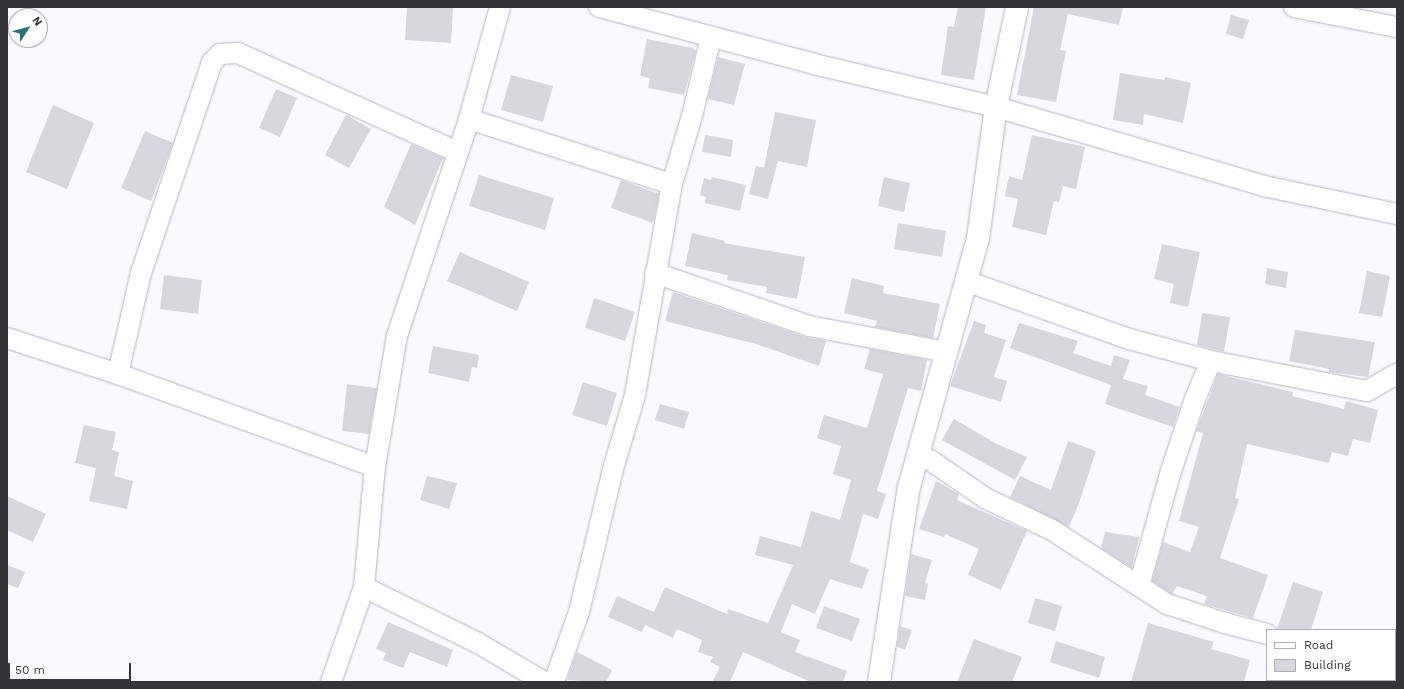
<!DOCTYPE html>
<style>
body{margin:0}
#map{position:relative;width:1404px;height:689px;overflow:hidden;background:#f8fafe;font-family:"Work Sans",sans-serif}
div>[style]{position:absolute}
.building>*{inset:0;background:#d6d8dd}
.roads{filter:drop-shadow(0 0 1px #b4b6bb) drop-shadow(0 0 1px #b4b6bb)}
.street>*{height:20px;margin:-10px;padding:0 10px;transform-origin:10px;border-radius:10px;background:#fff}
.secondary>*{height:22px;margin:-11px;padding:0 11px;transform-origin:11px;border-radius:11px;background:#fff}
span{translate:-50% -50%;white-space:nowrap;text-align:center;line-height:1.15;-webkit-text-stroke:3.5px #fff;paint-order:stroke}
.frame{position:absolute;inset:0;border:8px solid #343537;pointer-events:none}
.legend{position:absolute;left:1266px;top:629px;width:130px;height:52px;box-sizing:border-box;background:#fff;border:1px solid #aeaeaf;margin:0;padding:5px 7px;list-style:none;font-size:12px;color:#343537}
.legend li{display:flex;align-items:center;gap:8px;height:20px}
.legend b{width:20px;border:1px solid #aeaeaf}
.north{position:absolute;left:8px;top:8px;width:40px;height:40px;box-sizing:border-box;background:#fff;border:1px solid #aeaeaf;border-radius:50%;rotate:54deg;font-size:11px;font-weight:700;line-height:16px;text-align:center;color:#343537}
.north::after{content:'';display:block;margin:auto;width:14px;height:18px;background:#277276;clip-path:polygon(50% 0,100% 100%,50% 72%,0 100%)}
.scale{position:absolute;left:8px;top:663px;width:123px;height:18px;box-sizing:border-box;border:2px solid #343537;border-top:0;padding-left:5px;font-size:12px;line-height:14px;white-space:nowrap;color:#343537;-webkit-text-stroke:3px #fff;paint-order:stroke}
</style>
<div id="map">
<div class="building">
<div style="clip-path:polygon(407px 7px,453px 7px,451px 43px,405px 40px)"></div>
<div style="clip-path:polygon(958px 7px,986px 7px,974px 80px,941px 75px,948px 26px,954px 27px)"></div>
<div style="clip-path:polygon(1034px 7px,1123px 7px,1119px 25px,1068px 14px,1060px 50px,1066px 51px,1056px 102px,1017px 95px)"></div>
<div style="clip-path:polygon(1231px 15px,1249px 20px,1243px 39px,1226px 34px)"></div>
<div style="clip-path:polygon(647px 39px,693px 48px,696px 51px,684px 95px,648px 88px,650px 78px,640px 76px)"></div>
<div style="clip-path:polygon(718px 57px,745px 64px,734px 105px,708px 99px)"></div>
<div style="clip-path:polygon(1120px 73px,1164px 80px,1165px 77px,1191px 83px,1183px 123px,1144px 114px,1143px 125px,1113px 120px)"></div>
<div style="clip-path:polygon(511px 75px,553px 86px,543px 122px,501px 110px)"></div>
<div style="clip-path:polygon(276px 89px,297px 98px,280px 137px,259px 128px)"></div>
<div style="clip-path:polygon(53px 105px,94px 123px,67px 189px,26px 172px)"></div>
<div style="clip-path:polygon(775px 112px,816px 120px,807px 167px,778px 161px,768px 199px,749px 194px,756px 166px,764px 168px)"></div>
<div style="clip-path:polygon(346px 115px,371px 129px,349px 168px,325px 155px)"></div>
<div style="clip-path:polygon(145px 131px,173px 143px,151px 201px,121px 188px)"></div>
<div style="clip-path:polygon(705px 135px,733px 140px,731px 157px,702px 152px)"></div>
<div style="clip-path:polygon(1032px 135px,1085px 147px,1076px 189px,1063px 186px,1059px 202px,1054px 201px,1046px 235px,1012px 227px,1018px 199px,1005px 196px,1009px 176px,1022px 180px)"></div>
<div style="clip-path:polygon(411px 144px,443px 158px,415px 225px,384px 207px)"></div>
<div style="clip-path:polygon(479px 175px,554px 198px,545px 230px,469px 206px)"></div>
<div style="clip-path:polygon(712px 177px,746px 185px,740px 211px,705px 203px,706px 197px,700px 195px,704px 178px,711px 180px)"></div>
<div style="clip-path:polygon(884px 177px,910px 183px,904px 212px,878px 206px)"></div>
<div style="clip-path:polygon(621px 180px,659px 194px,653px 223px,611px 208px)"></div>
<div style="clip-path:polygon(898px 223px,946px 231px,942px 257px,894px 249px)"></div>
<div style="clip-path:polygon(692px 233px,725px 241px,724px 243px,805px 257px,797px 299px,766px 293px,767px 287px,727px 280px,728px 275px,685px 266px)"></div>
<div style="clip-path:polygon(1162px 244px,1200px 252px,1188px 307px,1170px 303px,1174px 284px,1154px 279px)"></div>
<div style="clip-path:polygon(460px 252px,529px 282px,517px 311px,447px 281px)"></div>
<div style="clip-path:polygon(1267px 268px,1288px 272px,1286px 288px,1265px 284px)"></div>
<div style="clip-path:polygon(1367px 271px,1390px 276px,1382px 317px,1359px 313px)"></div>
<div style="clip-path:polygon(164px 275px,202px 280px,198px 314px,160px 309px)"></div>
<div style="clip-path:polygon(852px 278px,884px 286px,883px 293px,940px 304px,933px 338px,875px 327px,877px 321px,844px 313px)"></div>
<div style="clip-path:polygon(673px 292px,805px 337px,826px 341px,819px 366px,756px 344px,665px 321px)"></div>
<div style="clip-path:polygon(594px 298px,635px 312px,625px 341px,585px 328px)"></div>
<div style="clip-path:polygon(1202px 313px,1230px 317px,1224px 352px,1197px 345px)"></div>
<div style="clip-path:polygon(974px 321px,986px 325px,984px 333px,1006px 340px,994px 377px,1007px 381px,1001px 402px,950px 386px)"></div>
<div style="clip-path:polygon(1019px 323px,1078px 341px,1073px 353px,1111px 366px,1114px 355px,1130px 360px,1123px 379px,1148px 386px,1145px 395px,1180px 407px,1173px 427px,1105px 404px,1111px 385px,1010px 348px)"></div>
<div style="clip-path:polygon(1295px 330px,1375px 342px,1368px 377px,1329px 372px,1329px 369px,1289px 361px)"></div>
<div style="clip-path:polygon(433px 346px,479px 355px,477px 368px,472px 367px,469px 382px,428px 373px)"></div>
<div style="clip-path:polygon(870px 349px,927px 360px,921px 391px,908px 388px,877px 491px,886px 494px,878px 519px,863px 514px,850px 562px,869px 569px,862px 589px,830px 579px,815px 614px,792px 604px,781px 632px,800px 640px,795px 652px,847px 671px,843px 682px,811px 682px,743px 652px,730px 682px,712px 682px,720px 667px,710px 662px,713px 657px,698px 652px,702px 640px,677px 629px,673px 638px,645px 625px,642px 632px,608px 617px,617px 596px,654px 612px,665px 587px,727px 614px,728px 609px,768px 623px,793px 565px,755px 555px,760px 536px,801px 547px,811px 511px,840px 520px,851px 480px,833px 474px,841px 446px,817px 438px,824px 415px,867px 428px,883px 374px,864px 369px)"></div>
<div style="clip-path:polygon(1218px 374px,1293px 392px,1292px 396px,1344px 409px,1346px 401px,1378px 410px,1370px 443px,1353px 439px,1348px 456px,1332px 452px,1329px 463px,1247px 444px,1235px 498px,1239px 499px,1220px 558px,1268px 575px,1253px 618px,1204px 604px,1207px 596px,1177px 586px,1172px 594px,1152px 581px,1163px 542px,1190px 552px,1199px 527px,1179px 521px,1203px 433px,1196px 431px)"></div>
<div style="clip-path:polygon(583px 382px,617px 393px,607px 426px,572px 415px)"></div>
<div style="clip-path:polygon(347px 384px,377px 388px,369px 434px,342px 431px)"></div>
<div style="clip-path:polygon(660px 404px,689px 412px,684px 429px,655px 420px)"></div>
<div style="clip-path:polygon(954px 419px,997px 444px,1027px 457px,1015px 480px,942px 440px)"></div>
<div style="clip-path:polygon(84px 425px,116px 432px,112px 450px,119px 452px,114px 476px,133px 481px,127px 509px,89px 501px,96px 468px,75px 463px)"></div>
<div style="clip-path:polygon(1068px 441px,1096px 451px,1079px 503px,1069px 527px,1010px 497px,1020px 476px,1051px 490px)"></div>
<div style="clip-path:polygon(427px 476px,457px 483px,449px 509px,420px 500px)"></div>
<div style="clip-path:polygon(936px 481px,959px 494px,957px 500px,1027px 531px,1001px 590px,968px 575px,979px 549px,945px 534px,944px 537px,919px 529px)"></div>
<div style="clip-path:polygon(7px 496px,46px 514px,33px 542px,7px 530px)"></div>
<div style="clip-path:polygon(1105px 532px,1139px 537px,1132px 568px,1101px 548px)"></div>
<div style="clip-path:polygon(911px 554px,932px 560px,925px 583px,928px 584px,925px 600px,905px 596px)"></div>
<div style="clip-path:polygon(7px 565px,25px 572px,18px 588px,7px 584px)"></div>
<div style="clip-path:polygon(1293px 582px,1323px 592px,1311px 630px,1277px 629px)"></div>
<div style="clip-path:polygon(1035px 598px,1062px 606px,1055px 631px,1028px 623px)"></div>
<div style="clip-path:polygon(824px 606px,860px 619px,852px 641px,816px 628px)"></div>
<div style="clip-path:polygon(388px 622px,453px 650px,447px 667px,410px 652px,403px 668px,383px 660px,386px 653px,376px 649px)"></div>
<div style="clip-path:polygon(1148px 623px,1214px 642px,1211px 649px,1250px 660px,1244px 682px,1131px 682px)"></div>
<div style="clip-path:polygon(900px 626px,912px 630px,905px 650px,897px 647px)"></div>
<div style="clip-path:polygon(974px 639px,1022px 657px,1012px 682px,957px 682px)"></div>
<div style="clip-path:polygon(1056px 641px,1105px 657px,1099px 678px,1050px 662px)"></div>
<div style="clip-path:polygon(577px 652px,612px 670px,606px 682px,567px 680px)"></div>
</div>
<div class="roads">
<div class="street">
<div style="left:599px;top:7px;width:222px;rotate:14.8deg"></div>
<div style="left:814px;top:64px;width:187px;rotate:13.3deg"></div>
<div style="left:996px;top:107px;width:279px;rotate:16.4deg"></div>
<div style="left:1264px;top:186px;width:136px;rotate:11.9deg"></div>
<div style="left:1294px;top:7px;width:105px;rotate:11deg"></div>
<div style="left:469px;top:119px;width:213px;rotate:17.8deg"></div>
<div style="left:655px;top:273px;width:163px;rotate:19deg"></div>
<div style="left:809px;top:326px;width:140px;rotate:10.7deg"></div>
<div style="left:966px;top:281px;width:173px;rotate:19.6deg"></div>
<div style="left:1129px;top:339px;width:85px;rotate:15deg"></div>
<div style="left:1211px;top:361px;width:159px;rotate:10.9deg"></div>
<div style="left:1367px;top:391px;width:34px;rotate:-30deg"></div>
<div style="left:7px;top:338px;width:117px;rotate:18deg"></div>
<div style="left:918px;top:455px;width:13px;rotate:23deg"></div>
<div style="left:930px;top:460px;width:67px;rotate:34.6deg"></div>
<div style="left:985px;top:498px;width:74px;rotate:25.5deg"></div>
<div style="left:1052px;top:530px;width:137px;rotate:32.8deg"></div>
<div style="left:1167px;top:604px;width:61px;rotate:18.1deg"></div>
<div style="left:1225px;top:623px;width:43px;rotate:14.7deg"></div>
<div style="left:375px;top:467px;width:273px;rotate:-160.1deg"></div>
<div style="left:118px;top:374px;width:104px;rotate:-77.2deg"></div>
<div style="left:141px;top:273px;width:223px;rotate:-71.4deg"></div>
<div style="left:212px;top:62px;width:11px;rotate:-45deg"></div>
<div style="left:220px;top:54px;width:18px;rotate:-3deg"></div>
<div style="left:238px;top:53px;width:240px;rotate:24.3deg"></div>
<div style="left:1139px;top:586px;width:119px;rotate:-74.5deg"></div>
<div style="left:1171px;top:471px;width:76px;rotate:-71.6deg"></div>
<div style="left:1195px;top:399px;width:41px;rotate:-67.2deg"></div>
<div style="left:364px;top:587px;width:127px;rotate:26.2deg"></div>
<div style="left:478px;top:643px;width:77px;rotate:30.6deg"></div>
<div style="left:1395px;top:677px;width:4px;rotate:-63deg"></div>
<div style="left:331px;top:682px;width:101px;rotate:-70.8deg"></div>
<div style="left:364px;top:587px;width:121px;rotate:-84.8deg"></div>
<div style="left:375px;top:467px;width:133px;rotate:-80.5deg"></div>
<div style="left:397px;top:336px;width:229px;rotate:-71.6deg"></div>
<div style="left:469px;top:119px;width:116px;rotate:-74.5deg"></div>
<div style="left:554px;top:682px;width:74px;rotate:-70.3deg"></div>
<div style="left:579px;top:612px;width:147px;rotate:-76.6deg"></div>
<div style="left:613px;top:469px;width:77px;rotate:-73.4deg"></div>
<div style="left:635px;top:395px;width:214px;rotate:-80.1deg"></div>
<div style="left:672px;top:184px;width:75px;rotate:-73.7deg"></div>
<div style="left:693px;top:112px;width:77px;rotate:-76.5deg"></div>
</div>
<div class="secondary">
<div style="left:879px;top:682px;width:197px;rotate:-81.3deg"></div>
<div style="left:909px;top:487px;width:258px;rotate:-74.5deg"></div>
<div style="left:978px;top:238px;width:132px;rotate:-82.2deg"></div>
<div style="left:996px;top:107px;width:102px;rotate:-78.1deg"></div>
</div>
</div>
<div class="frame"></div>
<ul class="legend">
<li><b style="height:5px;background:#fff"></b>Road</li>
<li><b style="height:11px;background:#d6d8dd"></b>Building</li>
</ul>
<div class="north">N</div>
<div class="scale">50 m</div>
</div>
